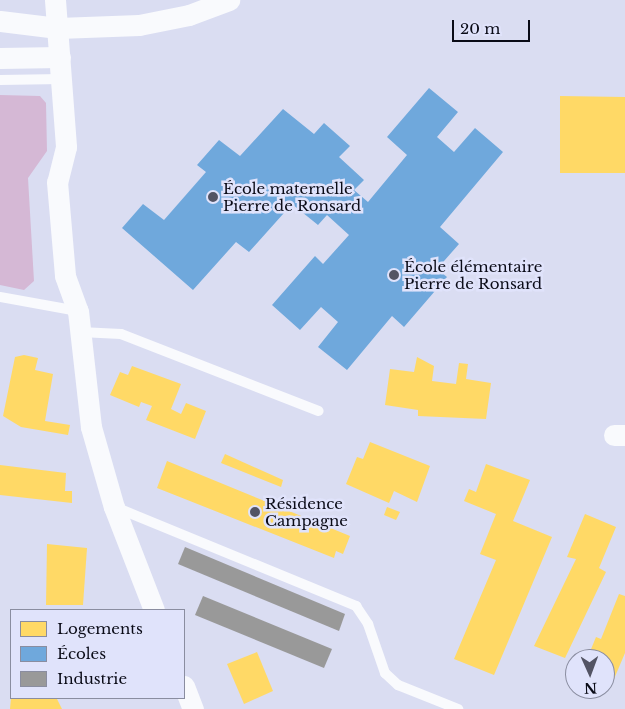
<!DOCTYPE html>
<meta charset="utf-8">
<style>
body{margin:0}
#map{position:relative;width:625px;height:709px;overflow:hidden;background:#daddf2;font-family:"Libre Baskerville",serif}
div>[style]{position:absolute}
.green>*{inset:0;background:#d5b8d5}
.homes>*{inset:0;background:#ffd966}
.schools>*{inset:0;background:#6fa8dc}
.industry>*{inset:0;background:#999}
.service>*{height:10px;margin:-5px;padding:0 5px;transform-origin:5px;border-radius:5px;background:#f9fafd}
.minor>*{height:21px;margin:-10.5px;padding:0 10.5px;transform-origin:10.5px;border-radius:10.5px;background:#f9fafd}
.dots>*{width:14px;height:14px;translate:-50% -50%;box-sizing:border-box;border:2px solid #e0e3fb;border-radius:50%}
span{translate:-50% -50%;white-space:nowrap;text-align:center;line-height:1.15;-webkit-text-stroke:5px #e0e3fb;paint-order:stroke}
.poi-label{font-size:15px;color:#0a0b17}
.left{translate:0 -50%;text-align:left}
.legend{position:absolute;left:10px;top:609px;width:175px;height:90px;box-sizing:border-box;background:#e0e3fb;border:1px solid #8a8da0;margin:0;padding:6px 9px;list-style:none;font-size:15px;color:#0a0b17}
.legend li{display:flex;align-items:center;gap:10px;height:25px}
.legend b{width:25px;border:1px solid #8a8da0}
.north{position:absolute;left:565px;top:649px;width:50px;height:50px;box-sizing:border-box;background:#e0e3fb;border:1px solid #8a8da0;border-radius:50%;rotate:178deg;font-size:14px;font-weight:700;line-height:20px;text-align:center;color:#0a0b17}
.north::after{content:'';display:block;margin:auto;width:18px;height:22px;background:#535464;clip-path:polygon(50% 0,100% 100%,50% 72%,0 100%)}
.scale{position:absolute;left:452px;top:20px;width:78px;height:22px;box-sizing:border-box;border:2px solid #0a0b17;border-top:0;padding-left:6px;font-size:15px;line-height:18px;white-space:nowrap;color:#0a0b17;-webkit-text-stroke:4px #e0e3fb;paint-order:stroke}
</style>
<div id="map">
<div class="green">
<div style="clip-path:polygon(0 95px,40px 96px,46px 103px,47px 151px,28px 178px,34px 281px,24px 290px,0 285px)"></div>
</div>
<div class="homes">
<div style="clip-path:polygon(560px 96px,625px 97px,625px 173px,560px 173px)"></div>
<div style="clip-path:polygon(24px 355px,38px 358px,35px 370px,53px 374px,45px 421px,70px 425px,68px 435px,21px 427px,3px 416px,15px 357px)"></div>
<div style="clip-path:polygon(417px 357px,434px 366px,432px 381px,456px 384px,459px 363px,468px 364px,466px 379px,491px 383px,486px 419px,418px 416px,418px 410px,385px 405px,390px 369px,414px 372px)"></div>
<div style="clip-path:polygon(132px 366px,181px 384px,171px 409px,181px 414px,186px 403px,206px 411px,195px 439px,146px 420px,152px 406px,141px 402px,139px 407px,110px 395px,120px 372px,128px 375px)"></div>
<div style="clip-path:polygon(370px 442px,430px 466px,417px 502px,394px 491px,389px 503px,346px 484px,357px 457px,363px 459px)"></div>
<div style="clip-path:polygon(225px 454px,283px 480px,281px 487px,221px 463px)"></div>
<div style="clip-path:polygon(167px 461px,350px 536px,343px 554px,336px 551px,334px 558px,157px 488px)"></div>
<div style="clip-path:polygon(486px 464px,530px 480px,513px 521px,552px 537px,494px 675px,454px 659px,496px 560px,480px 554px,496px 514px,464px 501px,469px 489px,476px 492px)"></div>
<div style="clip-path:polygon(0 465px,66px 473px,65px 491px,72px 491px,72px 503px,0 495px)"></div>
<div style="clip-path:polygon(387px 507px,400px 512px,396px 520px,384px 515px)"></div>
<div style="clip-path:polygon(585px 514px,616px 527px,599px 568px,606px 572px,565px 658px,534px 646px,576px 559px,567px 557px)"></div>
<div style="clip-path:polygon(47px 544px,87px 548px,83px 605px,46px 605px)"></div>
<div style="clip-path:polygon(619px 594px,625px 596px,625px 653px,614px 679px,605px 676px,605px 659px,587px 659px,596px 637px,601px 639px)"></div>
<div style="clip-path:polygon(257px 652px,273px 691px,244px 704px,227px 664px)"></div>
<div style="clip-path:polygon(11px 698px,57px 699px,62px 709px,10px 709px)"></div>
</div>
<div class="schools">
<div style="clip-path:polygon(429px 88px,458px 112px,437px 137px,454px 152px,475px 128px,503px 152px,440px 227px,459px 244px,437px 269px,447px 277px,404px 327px,392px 316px,347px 370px,318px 347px,338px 322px,321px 307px,300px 330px,272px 305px,315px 256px,323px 264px,349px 235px,327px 215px,318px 225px,292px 204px,249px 252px,236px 242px,193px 290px,122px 228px,143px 204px,164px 220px,206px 172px,197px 165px,219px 140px,240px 156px,283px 109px,314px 134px,324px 123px,350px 146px,339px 157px,364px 180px,354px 190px,368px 202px,407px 155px,387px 137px)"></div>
</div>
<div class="industry">
<div style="clip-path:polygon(185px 547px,345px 614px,339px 631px,178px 564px)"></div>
<div style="clip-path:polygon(203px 596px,332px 649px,324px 668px,195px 615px)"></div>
</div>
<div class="service">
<div style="left:0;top:80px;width:62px;rotate:-0.9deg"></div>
<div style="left:0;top:297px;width:79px;rotate:10.2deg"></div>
<div style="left:80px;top:332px;width:41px;rotate:2.8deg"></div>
<div style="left:121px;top:334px;width:212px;rotate:21.3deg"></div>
<div style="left:115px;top:507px;width:261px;rotate:22.3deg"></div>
<div style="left:356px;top:606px;width:22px;rotate:56deg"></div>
<div style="left:368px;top:624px;width:52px;rotate:70.9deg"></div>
<div style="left:385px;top:673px;width:18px;rotate:43deg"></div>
<div style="left:398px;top:685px;width:65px;rotate:21.8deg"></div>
</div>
<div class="minor">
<div style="left:55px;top:0;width:147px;rotate:85.7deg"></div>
<div style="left:66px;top:147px;width:36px;rotate:104deg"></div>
<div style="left:57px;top:182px;width:94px;rotate:85.1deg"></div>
<div style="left:65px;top:276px;width:37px;rotate:70deg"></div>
<div style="left:78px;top:311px;width:117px;rotate:83.6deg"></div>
<div style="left:91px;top:427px;width:83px;rotate:74deg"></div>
<div style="left:114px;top:507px;width:110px;rotate:68.8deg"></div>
<div style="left:0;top:21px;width:58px;rotate:6.9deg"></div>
<div style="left:58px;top:28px;width:81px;rotate:-2.1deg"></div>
<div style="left:139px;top:25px;width:51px;rotate:-11.3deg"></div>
<div style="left:189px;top:15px;width:43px;rotate:-20.6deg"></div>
<div style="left:0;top:58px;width:60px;rotate:-1deg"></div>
<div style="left:614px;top:435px;width:11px"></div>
<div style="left:184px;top:686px;width:25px;rotate:69deg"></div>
</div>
<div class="dots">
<div style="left:213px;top:197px;background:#535464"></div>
<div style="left:394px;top:275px;background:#535464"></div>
<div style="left:255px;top:512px;background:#535464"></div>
</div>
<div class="poi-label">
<span class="left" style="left:223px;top:197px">École maternelle<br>Pierre de Ronsard</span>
<span class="left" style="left:404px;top:275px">École élémentaire<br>Pierre de Ronsard</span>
<span class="left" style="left:265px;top:512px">Résidence<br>Campagne</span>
</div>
<ul class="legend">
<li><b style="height:14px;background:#ffd966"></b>Logements</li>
<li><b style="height:14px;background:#6fa8dc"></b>Écoles</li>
<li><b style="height:14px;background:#999"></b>Industrie</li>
</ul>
<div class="north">N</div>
<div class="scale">20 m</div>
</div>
